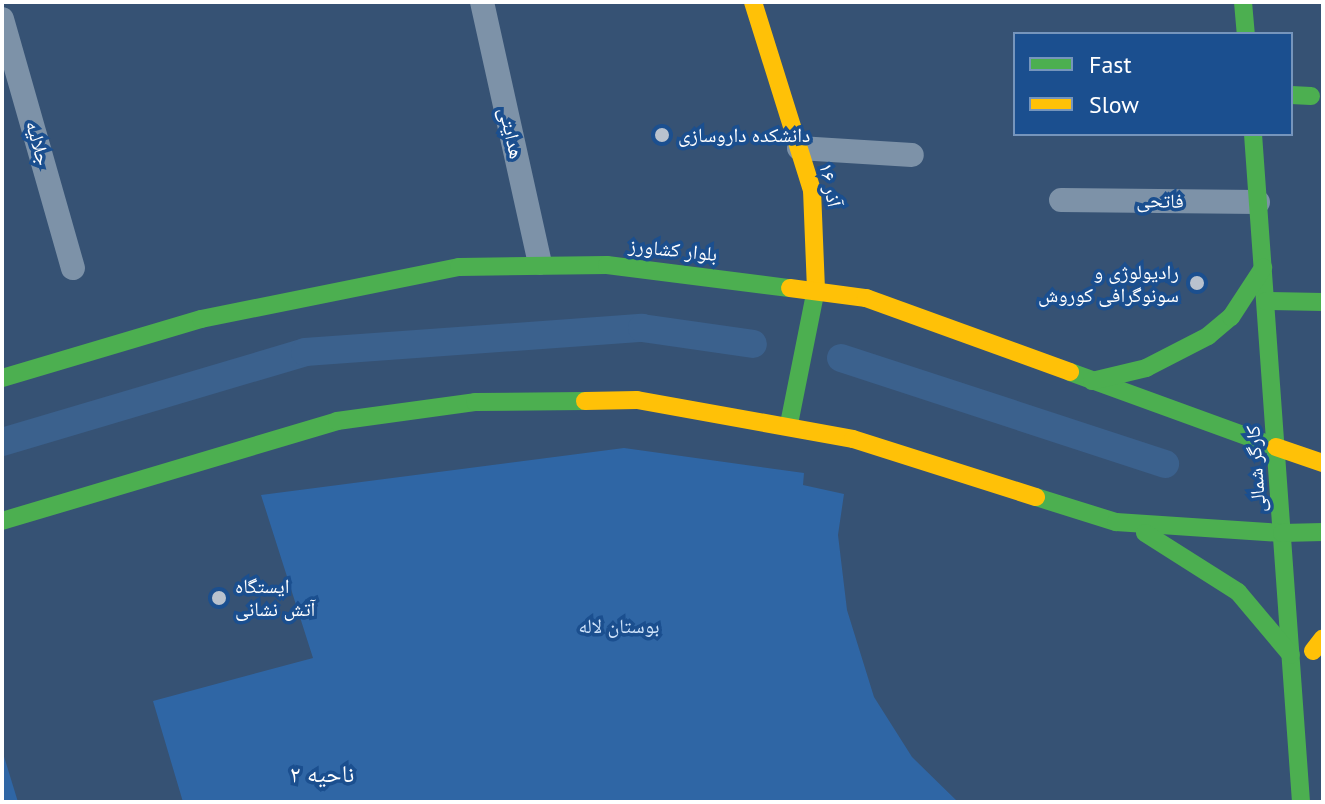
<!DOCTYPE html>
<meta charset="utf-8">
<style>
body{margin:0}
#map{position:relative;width:1325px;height:804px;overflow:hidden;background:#365274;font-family:"PT Sans","Noto Naskh Arabic",sans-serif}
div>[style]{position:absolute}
.green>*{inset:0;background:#2f66a5}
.canal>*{height:28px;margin:-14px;padding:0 14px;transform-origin:14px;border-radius:14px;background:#3b618d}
.street>*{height:24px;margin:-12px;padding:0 12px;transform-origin:12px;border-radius:12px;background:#7d92a8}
.fast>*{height:18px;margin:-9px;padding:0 9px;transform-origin:9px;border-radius:9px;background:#4caf50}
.slow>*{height:18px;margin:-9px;padding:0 9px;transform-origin:9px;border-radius:9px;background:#ffc107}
.dots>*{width:22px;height:22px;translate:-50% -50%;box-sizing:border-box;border:4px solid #1b4f8f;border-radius:50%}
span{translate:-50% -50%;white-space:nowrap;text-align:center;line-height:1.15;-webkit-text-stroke:7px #1b4f8f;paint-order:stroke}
.street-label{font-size:20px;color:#fff}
.poi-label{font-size:20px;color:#fff}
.left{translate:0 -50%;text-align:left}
.right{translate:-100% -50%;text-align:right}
.park-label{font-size:20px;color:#cfe3fa}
.quarter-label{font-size:24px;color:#fff}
.frame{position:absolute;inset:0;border:4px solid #fff;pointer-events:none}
.legend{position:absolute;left:1013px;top:32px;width:280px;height:104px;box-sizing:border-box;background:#1b4f8f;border:2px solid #7695bc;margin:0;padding:10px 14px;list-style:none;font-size:24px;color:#fff}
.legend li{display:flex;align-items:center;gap:16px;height:40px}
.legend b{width:40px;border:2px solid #7695bc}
</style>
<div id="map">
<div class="green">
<div style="clip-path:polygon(624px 448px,804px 473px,803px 485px,844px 494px,838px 535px,847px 610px,874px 697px,912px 757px,958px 802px,183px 802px,153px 701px,313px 658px,261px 495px)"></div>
<div style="clip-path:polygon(2px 750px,18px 802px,2px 802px)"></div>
</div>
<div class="canal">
<div style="left:841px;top:358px;width:341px;rotate:18.1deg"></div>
<div style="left:2px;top:442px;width:316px;rotate:-16.5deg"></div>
<div style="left:305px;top:352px;width:338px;rotate:-4.1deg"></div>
<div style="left:642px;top:328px;width:112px;rotate:8.2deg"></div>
</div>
<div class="street">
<div style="left:482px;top:2px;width:267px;rotate:77.5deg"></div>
<div style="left:2px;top:19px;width:259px;rotate:74.1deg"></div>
<div style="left:799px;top:148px;width:113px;rotate:3.5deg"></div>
<div style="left:1061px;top:200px;width:197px;rotate:0.6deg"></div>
</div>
<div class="fast">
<div style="left:1243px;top:2px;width:32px;rotate:85deg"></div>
<div style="left:1291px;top:95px;width:20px;rotate:3deg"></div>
<div style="left:1253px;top:134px;width:670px;rotate:85.89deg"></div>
<div style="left:1266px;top:301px;width:57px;rotate:1deg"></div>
<div style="left:1070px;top:372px;width:219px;rotate:20deg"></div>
<div style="left:2px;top:378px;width:208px;rotate:-16.5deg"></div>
<div style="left:201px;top:319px;width:263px;rotate:-11.4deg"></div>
<div style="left:459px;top:267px;width:148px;rotate:-0.8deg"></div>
<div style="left:607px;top:265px;width:184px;rotate:7.2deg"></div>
<div style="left:1092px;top:381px;width:56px;rotate:-13.5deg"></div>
<div style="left:1146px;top:368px;width:70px;rotate:-27.3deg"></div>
<div style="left:1208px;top:336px;width:30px;rotate:-40deg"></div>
<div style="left:1231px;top:317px;width:59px;rotate:-56.9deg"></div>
<div style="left:789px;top:424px;width:138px;rotate:-78.7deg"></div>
<div style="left:1036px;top:497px;width:84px;rotate:17.4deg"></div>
<div style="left:1116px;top:522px;width:166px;rotate:3.8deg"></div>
<div style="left:2px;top:521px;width:350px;rotate:-16.6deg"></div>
<div style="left:337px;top:421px;width:139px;rotate:-7.8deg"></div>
<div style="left:475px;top:402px;width:110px;rotate:-0.5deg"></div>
<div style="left:1145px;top:533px;width:110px;rotate:32.4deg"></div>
<div style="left:1238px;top:592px;width:82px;rotate:49.9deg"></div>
<div style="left:1282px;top:533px;width:41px;rotate:-1.4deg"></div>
</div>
<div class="slow">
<div style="left:753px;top:2px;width:197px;rotate:72.6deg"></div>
<div style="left:812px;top:190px;width:99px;rotate:87.7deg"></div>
<div style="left:790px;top:288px;width:77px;rotate:7.5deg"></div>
<div style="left:866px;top:298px;width:217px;rotate:19.9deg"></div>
<div style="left:585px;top:401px;width:52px;rotate:-1.1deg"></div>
<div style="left:637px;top:400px;width:219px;rotate:10.2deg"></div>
<div style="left:853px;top:439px;width:192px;rotate:17.6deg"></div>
<div style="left:1276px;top:447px;width:50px;rotate:18.8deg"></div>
<div style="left:1313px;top:651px;width:16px;rotate:-52deg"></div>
</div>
<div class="dots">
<div style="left:662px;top:135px;background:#b9c2ce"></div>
<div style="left:1197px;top:283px;background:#b9c2ce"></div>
<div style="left:219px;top:598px;background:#b9c2ce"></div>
</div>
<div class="street-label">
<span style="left:511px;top:133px;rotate:77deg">هدایتی</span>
<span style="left:38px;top:143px;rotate:74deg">جلالیه</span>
<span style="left:830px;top:185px;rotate:78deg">۱۶ آذر</span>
<span style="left:1160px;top:201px;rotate:1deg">فاتحی</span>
<span style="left:673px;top:250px;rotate:6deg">بلوار کشاورز</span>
<span style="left:1256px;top:469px;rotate:-94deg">کارگر شمالی</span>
</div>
<div class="poi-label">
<span class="left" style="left:678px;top:135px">دانشکده داروسازی</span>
<span class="right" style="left:1179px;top:284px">رادیولوژی و<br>سونوگرافی کوروش</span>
<span class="left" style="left:235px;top:598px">ایستگاه<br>آتش نشانی</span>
</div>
<div class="park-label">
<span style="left:619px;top:626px">بوستان لاله</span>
</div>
<div class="quarter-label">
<span style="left:322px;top:774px">ناحیه ۲</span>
</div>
<div class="frame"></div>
<ul class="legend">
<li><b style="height:10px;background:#4caf50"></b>Fast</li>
<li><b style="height:10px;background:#ffc107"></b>Slow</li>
</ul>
</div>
